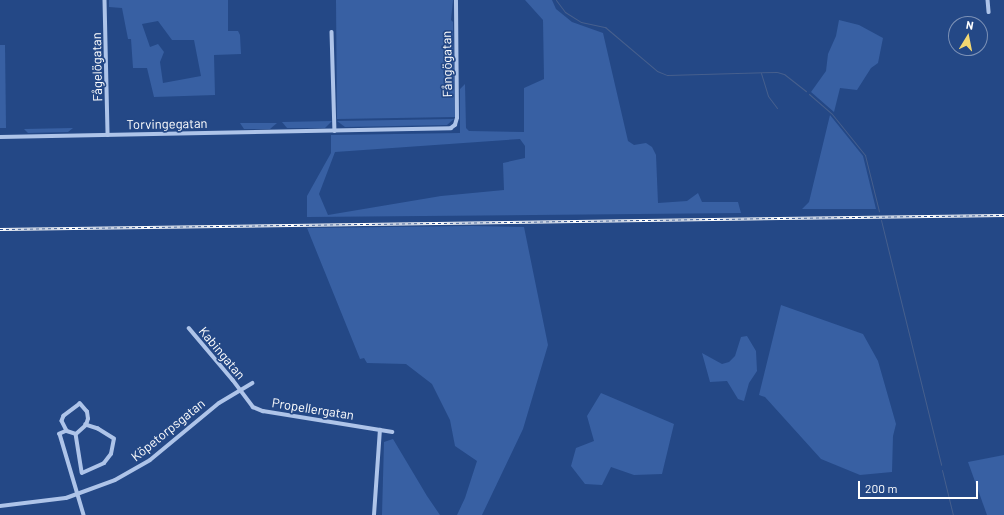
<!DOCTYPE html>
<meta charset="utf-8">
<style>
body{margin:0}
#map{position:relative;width:1004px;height:515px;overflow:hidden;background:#244886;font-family:Barlow,sans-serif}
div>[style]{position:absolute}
.green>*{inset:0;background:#3860a3}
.stream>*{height:1px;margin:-0.5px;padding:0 0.5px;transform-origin:0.5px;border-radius:0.5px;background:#465f8d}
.minor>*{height:3.5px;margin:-1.75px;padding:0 1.75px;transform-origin:1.75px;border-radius:1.75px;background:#aec4e9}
.tertiary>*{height:4px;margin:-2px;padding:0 2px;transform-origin:2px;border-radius:2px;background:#aec4e9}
.rail>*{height:2.5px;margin-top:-1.25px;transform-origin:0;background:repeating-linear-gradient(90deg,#244886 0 3px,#fff 0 6px);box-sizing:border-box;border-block:1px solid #fff}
span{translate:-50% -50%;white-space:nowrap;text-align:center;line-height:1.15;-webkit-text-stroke:3.5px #244886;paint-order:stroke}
.street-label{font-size:13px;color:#fff}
.north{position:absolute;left:948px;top:16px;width:40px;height:40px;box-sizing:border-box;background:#244886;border:1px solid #7c91b6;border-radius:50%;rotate:10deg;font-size:11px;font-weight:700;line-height:16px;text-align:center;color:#fff}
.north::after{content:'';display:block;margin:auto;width:14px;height:18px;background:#f3d771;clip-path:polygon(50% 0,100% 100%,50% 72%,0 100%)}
.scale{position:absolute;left:858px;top:481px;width:120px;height:18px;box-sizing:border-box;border:2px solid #fff;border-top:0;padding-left:5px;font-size:12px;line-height:14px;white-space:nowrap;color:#fff;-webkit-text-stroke:3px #244886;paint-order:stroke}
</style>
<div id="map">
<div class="green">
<div style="clip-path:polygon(evenodd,109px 0,231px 0,228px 0,228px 31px,238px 31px,240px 35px,241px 54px,214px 55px,215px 95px,154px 97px,147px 68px,133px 68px,131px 39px,128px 39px,122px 8px,109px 7px,109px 0,158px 21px,172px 40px,194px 40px,201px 76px,163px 83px,160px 62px,164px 52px,158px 44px,150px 47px,142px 24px,158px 21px)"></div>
<div style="clip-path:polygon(336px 0,453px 0,451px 20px,453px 22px,455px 117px,337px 119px)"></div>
<div style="clip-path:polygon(evenodd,525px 0,552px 0,556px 9px,572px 22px,603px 33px,628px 141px,634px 145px,646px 143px,652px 147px,656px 155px,658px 203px,687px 201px,698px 193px,702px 202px,738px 202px,741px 213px,307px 217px,307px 196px,331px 153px,331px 135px,460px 133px,460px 89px,465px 84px,466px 128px,469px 131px,524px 132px,524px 88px,544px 79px,543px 20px,525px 0,520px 139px,525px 146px,525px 158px,503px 163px,504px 190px,441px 196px,328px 215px,319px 194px,335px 152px,520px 139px)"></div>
<div style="clip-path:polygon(839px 20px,859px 25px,883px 38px,878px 63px,871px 68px,857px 90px,840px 88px,834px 112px,811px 92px,826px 71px,828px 54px,836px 36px)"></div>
<div style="clip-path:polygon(0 45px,5px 45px,6px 128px,0 128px)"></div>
<div style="clip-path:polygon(830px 115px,863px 156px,876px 209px,802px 209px,809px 202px)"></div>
<div style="clip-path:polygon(454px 119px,447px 125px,345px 127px,337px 121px)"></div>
<div style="clip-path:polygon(332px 121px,325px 128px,287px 128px,282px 122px)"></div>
<div style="clip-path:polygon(240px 123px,277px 123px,270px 129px,244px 129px)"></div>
<div style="clip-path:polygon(204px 124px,202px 129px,169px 129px,169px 125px)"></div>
<div style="clip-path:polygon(73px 128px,68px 132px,28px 133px,24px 129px)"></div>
<div style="clip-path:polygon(472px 226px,524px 227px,548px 345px,523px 429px,482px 515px,457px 515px,465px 498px,477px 461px,455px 446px,450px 420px,432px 384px,406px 364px,367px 363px,364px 358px,360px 359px,307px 228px)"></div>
<div style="clip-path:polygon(781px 305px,863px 334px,878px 361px,896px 424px,893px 436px,892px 472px,860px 475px,821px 459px,765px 397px,759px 395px)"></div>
<div style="clip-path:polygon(747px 336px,756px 351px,757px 371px,749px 383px,744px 401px,738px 399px,727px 381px,710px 382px,702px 353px,722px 364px,729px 362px,735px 356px,741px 337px)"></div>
<div style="clip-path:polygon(601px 393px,674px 424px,662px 474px,634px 475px,611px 467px,602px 485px,585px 484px,571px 466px,576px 448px,594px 441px,587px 416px)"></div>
<div style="clip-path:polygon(393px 439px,427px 496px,440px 515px,382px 515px,384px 442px)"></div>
<div style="clip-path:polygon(1004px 455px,1004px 515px,987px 515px,968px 462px)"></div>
</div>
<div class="stream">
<div style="left:556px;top:0;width:15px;rotate:53deg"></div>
<div style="left:565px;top:12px;width:19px;rotate:32deg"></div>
<div style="left:581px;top:22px;width:25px;rotate:12deg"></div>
<div style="left:605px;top:27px;width:68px;rotate:40.2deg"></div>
<div style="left:657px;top:71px;width:11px;rotate:22deg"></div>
<div style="left:667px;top:75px;width:110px;rotate:-1.6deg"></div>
<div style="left:777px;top:72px;width:7px;rotate:16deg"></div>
<div style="left:784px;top:74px;width:28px;rotate:38deg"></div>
<div style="left:761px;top:73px;width:24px;rotate:73deg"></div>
<div style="left:768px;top:96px;width:15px;rotate:53deg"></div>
<div style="left:809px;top:94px;width:30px;rotate:41deg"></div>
<div style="left:832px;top:114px;width:53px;rotate:51.2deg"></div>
<div style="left:865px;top:155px;width:58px;rotate:76deg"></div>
<div style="left:881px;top:220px;width:252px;rotate:76.2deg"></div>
<div style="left:942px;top:470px;width:46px;rotate:76.3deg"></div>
</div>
<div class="minor">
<div style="left:105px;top:0;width:135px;rotate:88.7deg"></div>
<div style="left:988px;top:0;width:12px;rotate:85deg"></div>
<div style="left:332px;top:32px;width:99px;rotate:88.3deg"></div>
<div style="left:0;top:137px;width:451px;rotate:-1.1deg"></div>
<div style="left:451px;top:128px;width:5px;rotate:-37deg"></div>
<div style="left:455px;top:125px;width:7px;rotate:-74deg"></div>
<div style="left:457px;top:118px;width:118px;rotate:-90.5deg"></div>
<div style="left:189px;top:328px;width:68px;rotate:49.8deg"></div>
<div style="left:233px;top:380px;width:34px;rotate:53deg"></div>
<div style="left:253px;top:407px;width:11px;rotate:22deg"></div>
<div style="left:263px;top:411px;width:131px;rotate:9.2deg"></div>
<div style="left:67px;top:431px;width:8px;rotate:157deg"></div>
<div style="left:60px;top:434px;width:84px;rotate:73.5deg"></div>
<div style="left:76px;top:434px;width:13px;rotate:-42deg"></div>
<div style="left:86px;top:425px;width:6px;rotate:-72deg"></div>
<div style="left:88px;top:419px;width:7px;rotate:-98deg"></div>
<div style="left:87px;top:412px;width:11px;rotate:-131deg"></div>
<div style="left:80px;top:404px;width:20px;rotate:143deg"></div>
<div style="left:64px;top:416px;width:5px;rotate:112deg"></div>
<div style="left:62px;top:421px;width:11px;rotate:63deg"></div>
<div style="left:67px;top:431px;width:9px;rotate:18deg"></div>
<div style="left:76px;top:434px;width:39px;rotate:81deg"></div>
<div style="left:82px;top:473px;width:24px;rotate:-24deg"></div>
<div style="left:104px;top:463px;width:11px;rotate:-52deg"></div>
<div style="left:111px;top:454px;width:15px;rotate:-79deg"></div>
<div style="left:114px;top:439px;width:19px;rotate:-148deg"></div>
<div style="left:98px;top:429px;width:13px;rotate:-162deg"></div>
<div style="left:374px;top:515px;width:85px;rotate:-86deg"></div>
</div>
<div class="tertiary">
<div style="left:0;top:506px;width:66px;rotate:-6.9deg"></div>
<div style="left:66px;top:498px;width:52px;rotate:-20.2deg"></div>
<div style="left:115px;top:480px;width:40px;rotate:-29.7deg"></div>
<div style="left:150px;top:460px;width:89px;rotate:-39.6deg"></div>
<div style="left:219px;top:403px;width:39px;rotate:-31deg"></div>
</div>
<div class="rail">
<div style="left:0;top:229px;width:1004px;rotate:-0.8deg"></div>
</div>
<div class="street-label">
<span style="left:447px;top:64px;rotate:-91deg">Fångögatan</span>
<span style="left:97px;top:67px;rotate:-91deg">Fågelögatan</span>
<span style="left:167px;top:124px;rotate:-1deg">Torvingegatan</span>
<span style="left:222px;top:353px;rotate:50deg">Kabingatan</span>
<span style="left:313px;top:409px;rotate:9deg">Propellergatan</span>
<span style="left:168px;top:430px;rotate:-39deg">Köpetorpsgatan</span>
</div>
<div class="north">N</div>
<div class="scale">200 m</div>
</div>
